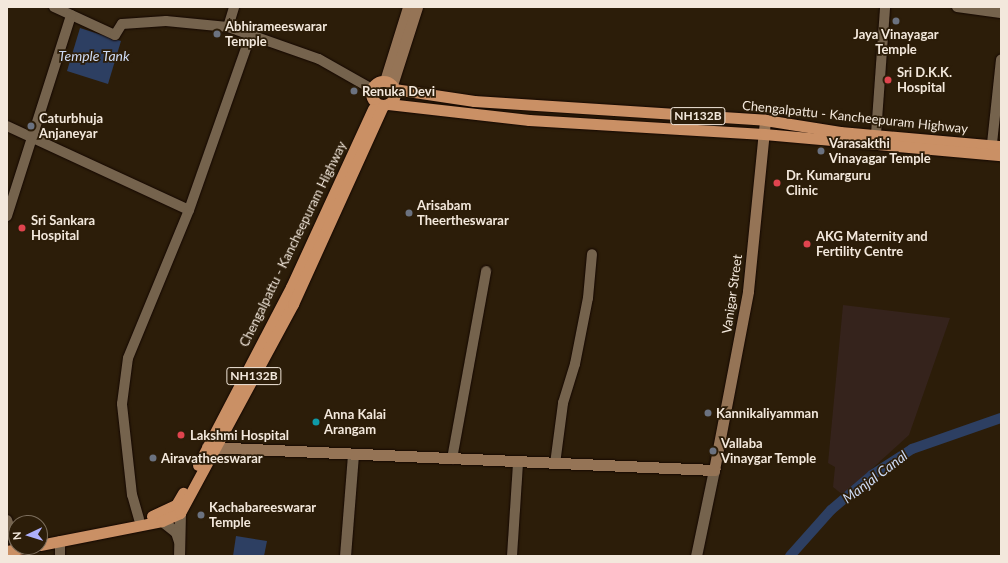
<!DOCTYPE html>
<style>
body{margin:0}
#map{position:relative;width:1008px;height:563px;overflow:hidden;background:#2c1d09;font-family:Lato,sans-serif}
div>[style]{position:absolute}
.education>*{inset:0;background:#35231c}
.water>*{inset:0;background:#2d3f62}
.canal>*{height:10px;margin:-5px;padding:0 5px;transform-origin:5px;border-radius:5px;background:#2d3f62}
.roads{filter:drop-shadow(0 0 1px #140700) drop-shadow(0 0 1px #140700)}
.minor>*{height:10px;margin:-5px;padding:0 5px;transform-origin:5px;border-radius:5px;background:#75634d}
.tertiary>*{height:11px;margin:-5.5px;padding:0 5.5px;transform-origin:5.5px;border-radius:5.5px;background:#75634d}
.secondary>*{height:11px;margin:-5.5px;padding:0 5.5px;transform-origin:5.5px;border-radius:5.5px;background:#957456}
.trunk>*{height:11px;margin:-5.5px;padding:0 5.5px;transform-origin:5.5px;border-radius:5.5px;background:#ca9065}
.trunk>.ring{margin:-5.5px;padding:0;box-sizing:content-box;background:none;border:11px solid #ca9065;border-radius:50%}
.dots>*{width:11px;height:11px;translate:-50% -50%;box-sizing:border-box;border:2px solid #2c1d09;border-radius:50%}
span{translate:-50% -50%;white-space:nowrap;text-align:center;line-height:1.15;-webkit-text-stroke:3.5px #2c1d09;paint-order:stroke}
.shield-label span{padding:1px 3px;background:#2c1d09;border:1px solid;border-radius:3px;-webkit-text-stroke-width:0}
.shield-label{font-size:12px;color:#f3e8dc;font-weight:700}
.poi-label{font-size:13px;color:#f3e8dc;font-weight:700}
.left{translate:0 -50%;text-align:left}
.street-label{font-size:13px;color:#f3e8dc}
.water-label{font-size:14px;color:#cddaf4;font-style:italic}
.frame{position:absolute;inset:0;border:8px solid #f3e8dc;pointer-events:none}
.north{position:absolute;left:8px;top:515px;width:40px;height:40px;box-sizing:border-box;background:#2c1d09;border:1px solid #7c6e5d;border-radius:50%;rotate:266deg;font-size:11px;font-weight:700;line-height:16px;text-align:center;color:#f3e8dc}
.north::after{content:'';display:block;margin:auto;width:14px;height:18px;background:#adaffb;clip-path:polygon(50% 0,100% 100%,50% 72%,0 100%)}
</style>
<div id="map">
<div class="education">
<div style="clip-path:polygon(843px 305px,950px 318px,909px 435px,843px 495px,833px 487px,835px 467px,828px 463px)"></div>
</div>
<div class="water">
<div style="clip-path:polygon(80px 28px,121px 41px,108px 84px,67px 71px)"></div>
<div style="clip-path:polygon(236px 536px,267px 541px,264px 556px,233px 556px)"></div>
</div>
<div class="canal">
<div style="left:790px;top:556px;width:62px;rotate:-48.3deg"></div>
<div style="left:831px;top:510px;width:54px;rotate:-40.5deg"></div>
<div style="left:872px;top:475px;width:48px;rotate:-33deg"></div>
<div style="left:912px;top:449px;width:94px;rotate:-19.2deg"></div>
</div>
<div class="roads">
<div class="minor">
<div style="left:54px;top:7px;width:67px;rotate:24.7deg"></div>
<div style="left:115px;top:35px;width:13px;rotate:-58deg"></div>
<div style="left:122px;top:24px;width:44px;rotate:-3.9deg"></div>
<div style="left:166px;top:21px;width:62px;rotate:5.5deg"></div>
<div style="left:228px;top:27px;width:21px;rotate:-73deg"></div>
<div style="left:957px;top:7px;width:44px;rotate:7.8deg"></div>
<div style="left:228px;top:27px;width:96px;rotate:19.4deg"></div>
<div style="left:319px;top:59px;width:61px;rotate:29.5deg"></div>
<div style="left:7px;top:126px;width:200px;rotate:24.8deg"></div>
<div style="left:876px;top:134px;width:127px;rotate:-85.9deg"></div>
<div style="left:991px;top:153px;width:94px;rotate:-83.9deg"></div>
<div style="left:7px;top:216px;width:211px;rotate:-72.3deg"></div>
<div style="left:452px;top:459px;width:191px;rotate:-79.7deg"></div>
<div style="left:555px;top:464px;width:62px;rotate:-82.5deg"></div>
<div style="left:563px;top:403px;width:41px;rotate:-72.9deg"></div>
<div style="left:575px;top:364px;width:67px;rotate:-78.9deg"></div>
<div style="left:588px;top:298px;width:44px;rotate:-84.8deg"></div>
<div style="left:139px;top:519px;width:25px;rotate:-106deg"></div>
<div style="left:132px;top:495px;width:92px;rotate:-96.3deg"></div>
<div style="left:122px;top:404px;width:46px;rotate:-82.6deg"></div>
<div style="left:128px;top:358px;width:160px;rotate:-67.6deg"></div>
<div style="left:189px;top:210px;width:187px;rotate:-70.6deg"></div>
<div style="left:7px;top:520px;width:28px;rotate:71deg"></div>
<div style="left:60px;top:541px;width:15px;rotate:90deg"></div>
<div style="left:512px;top:556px;width:94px;rotate:-86.3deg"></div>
</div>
<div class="tertiary">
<div style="left:176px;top:506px;width:8px;rotate:60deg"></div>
<div style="left:180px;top:513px;width:43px;rotate:91.3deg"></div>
<div style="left:162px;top:521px;width:18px;rotate:38deg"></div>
<div style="left:176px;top:532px;width:9px;rotate:72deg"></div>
<div style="left:345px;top:556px;width:102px;rotate:-85.5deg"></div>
<div style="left:696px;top:556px;width:88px;rotate:-78.2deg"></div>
</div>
<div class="secondary">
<div style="left:385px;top:81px;width:77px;rotate:-72.7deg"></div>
<div style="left:392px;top:85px;width:82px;rotate:-72.2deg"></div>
<div style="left:207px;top:447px;width:508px;rotate:2.6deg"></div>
<div style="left:714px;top:470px;width:182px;rotate:-79.2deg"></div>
<div style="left:748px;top:291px;width:172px;rotate:-84.3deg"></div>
</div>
<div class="trunk">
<div class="ring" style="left:371px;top:81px;width:13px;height:13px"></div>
<div style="left:394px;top:89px;width:81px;rotate:8.5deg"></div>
<div style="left:474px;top:101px;width:292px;rotate:3.7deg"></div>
<div style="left:765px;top:120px;width:76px;rotate:9.1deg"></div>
<div style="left:840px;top:132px;width:162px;rotate:5deg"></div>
<div style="left:388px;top:104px;width:142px;rotate:6.5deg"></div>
<div style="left:529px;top:120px;width:235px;rotate:3.4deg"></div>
<div style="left:764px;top:134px;width:238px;rotate:5.1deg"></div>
<div style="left:198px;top:465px;width:201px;rotate:-62.4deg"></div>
<div style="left:291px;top:287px;width:196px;rotate:-65.3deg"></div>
<div style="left:152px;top:516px;width:26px;rotate:-25deg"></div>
<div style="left:176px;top:505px;width:14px;rotate:-60deg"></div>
<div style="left:40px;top:545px;width:124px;rotate:-11.1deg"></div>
<div style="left:162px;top:521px;width:20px;rotate:-24deg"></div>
<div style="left:180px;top:513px;width:238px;rotate:-61.6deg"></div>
<div style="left:293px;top:304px;width:217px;rotate:-65.6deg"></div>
<div style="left:7px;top:551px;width:22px;rotate:-10deg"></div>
</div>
</div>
<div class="dots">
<div style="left:896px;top:21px;background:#6b7280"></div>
<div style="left:217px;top:34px;background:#6b7280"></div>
<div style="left:888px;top:80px;background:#e0444e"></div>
<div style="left:354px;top:91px;background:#6b7280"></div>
<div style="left:31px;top:126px;background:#6b7280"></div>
<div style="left:821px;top:151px;background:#6b7280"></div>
<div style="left:777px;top:183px;background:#e0444e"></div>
<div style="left:409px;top:213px;background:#6b7280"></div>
<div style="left:22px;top:228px;background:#e0444e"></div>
<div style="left:807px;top:244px;background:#e0444e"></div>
<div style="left:708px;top:413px;background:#6b7280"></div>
<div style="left:316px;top:422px;background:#0f9aa8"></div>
<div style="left:181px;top:435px;background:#e0444e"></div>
<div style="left:713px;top:451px;background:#6b7280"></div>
<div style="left:153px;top:458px;background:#6b7280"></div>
<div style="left:201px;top:515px;background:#6b7280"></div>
</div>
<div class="shield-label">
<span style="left:698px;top:116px">NH132B</span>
<span style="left:254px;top:376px">NH132B</span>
</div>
<div class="poi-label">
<span class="left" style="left:225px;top:34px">Abhirameeswarar<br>Temple</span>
<span style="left:896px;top:42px">Jaya Vinayagar<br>Temple</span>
<span class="left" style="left:897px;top:80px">Sri D.K.K.<br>Hospital</span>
<span class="left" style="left:362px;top:91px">Renuka Devi</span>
<span class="left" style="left:39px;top:126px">Caturbhuja<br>Anjaneyar</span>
<span class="left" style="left:829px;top:151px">Varasakthi<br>Vinayagar Temple</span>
<span class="left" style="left:786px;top:183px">Dr. Kumarguru<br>Clinic</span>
<span class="left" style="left:417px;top:213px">Arisabam<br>Theertheswarar</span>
<span class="left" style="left:31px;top:228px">Sri Sankara<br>Hospital</span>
<span class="left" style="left:816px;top:244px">AKG Maternity and<br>Fertility Centre</span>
<span class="left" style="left:716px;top:413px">Kannikaliyamman</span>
<span class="left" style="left:324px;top:422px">Anna Kalai<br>Arangam</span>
<span class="left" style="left:190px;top:435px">Lakshmi Hospital</span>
<span class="left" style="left:721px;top:451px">Vallaba<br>Vinaygar Temple</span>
<span class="left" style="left:161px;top:458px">Airavatheeswarar</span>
<span class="left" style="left:209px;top:515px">Kachabareeswarar<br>Temple</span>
</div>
<div class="street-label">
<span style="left:855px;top:117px;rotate:6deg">Chengalpattu - Kancheepuram Highway</span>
<span style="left:293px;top:244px;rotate:-64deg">Chengalpattu - Kancheepuram Highway</span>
<span style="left:732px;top:294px;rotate:-82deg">Vanigar Street</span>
</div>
<div class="water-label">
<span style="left:94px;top:56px">Temple Tank</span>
<span style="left:875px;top:477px;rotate:-37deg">Manjal Canal</span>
</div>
<div class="frame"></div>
<div class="north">N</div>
</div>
